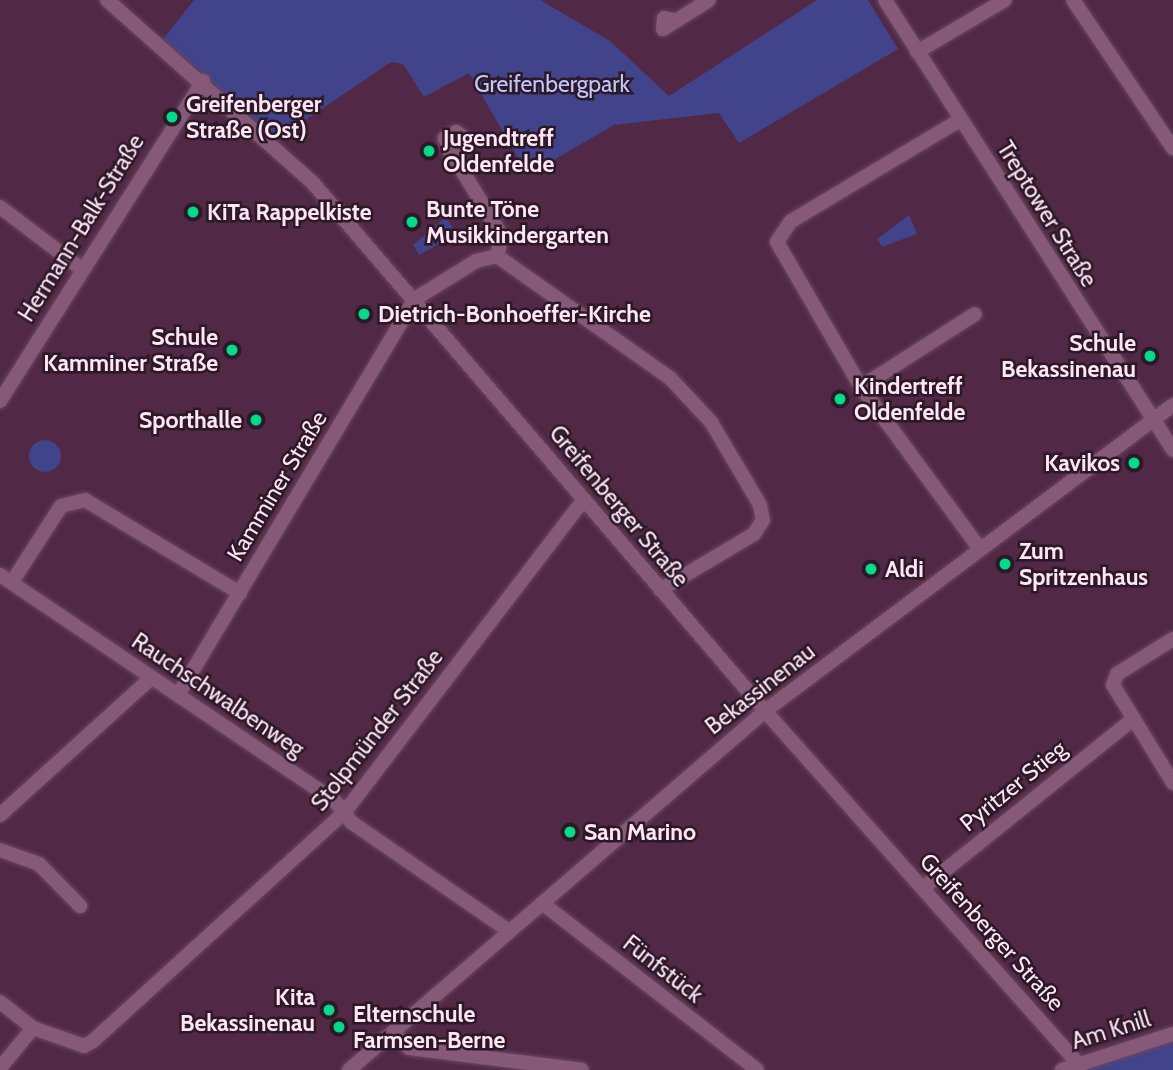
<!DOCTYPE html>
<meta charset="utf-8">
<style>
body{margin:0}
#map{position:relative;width:1173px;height:1070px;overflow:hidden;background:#512845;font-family:Cabin,sans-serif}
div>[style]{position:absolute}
.green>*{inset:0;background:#41438b}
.round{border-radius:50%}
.roads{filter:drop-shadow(0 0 2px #694660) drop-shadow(0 0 2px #694660)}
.minor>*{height:14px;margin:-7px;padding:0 7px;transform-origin:7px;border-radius:7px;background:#865978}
.dots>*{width:19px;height:19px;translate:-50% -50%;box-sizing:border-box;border:4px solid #2b1926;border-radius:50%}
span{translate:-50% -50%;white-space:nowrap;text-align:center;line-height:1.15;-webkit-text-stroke:5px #2b1926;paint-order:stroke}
.park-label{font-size:23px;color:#c0c7fd}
.poi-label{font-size:23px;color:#fee4f5;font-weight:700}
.left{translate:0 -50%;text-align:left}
.right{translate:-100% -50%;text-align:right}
.street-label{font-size:23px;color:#fee4f5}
</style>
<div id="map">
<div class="green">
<div style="clip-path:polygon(194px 0,540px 0,610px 41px,669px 96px,817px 0,868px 0,898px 49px,739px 143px,719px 113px,614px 125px,528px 175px,469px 73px,424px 97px,403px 64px,391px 62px,276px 140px,163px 39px)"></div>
<div style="clip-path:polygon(909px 215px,917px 234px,882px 247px,877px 239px)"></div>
<div style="clip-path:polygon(446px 217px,457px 234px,419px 255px,413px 245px)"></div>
<div class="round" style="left:29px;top:440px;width:32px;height:32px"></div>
<div style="clip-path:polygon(1173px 1042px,1173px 1070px,1078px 1070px,1091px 1062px)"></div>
</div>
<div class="roads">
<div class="minor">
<div style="left:107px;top:0;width:276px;rotate:41.6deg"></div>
<div style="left:313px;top:183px;width:695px;rotate:49.43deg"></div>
<div style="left:765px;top:711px;width:468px;rotate:48.4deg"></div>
<div style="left:885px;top:0;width:534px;rotate:57.38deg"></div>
<div style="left:1073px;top:0;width:179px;rotate:56deg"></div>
<div style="left:674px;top:20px;width:10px;rotate:-169deg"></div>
<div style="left:664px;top:18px;width:11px;rotate:95deg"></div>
<div style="left:663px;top:29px;width:54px;rotate:-32.2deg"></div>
<div style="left:917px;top:52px;width:102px;rotate:-30.6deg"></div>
<div style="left:960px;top:120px;width:197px;rotate:149.1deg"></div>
<div style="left:791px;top:221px;width:25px;rotate:124deg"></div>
<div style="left:777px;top:242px;width:168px;rotate:59.9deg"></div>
<div style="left:861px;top:387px;width:201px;rotate:53.7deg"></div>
<div style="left:457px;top:161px;width:25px;rotate:-79deg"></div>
<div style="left:462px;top:136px;width:7px;rotate:-146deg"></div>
<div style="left:456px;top:132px;width:13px;rotate:151deg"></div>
<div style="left:445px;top:138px;width:12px;rotate:70deg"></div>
<div style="left:449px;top:149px;width:102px;rotate:58.7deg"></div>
<div style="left:502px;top:236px;width:21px;rotate:104deg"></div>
<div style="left:0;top:207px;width:104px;rotate:37.2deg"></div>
<div style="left:861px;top:387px;width:135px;rotate:-32.6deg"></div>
<div style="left:0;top:401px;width:379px;rotate:-57.6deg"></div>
<div style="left:0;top:575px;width:403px;rotate:34deg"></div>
<div style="left:334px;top:800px;width:28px;rotate:52deg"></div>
<div style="left:351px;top:822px;width:192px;rotate:34.6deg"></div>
<div style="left:12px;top:582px;width:90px;rotate:-57.2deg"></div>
<div style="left:61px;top:506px;width:25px;rotate:-14deg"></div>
<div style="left:85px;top:500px;width:181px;rotate:31deg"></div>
<div style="left:1173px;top:639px;width:66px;rotate:148deg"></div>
<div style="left:1117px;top:674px;width:12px;rotate:110deg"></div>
<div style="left:1113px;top:685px;width:115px;rotate:58.5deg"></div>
<div style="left:178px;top:695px;width:462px;rotate:-59.1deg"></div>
<div style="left:415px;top:299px;width:72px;rotate:-31.9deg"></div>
<div style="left:476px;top:261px;width:22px;rotate:-13deg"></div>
<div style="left:497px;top:256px;width:212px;rotate:35.2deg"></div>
<div style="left:670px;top:378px;width:60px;rotate:47deg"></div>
<div style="left:711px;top:422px;width:96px;rotate:59.4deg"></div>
<div style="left:760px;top:505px;width:15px;rotate:79deg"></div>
<div style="left:763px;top:520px;width:17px;rotate:123deg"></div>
<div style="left:754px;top:534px;width:109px;rotate:149.2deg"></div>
<div style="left:0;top:815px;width:204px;rotate:-42.2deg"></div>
<div style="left:0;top:850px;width:41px;rotate:19.7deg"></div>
<div style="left:39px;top:864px;width:59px;rotate:45.7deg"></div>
<div style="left:923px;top:888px;width:270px;rotate:-38.8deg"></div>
<div style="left:542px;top:903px;width:272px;rotate:37.8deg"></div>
<div style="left:0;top:1002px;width:42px;rotate:38.2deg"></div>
<div style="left:33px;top:1028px;width:54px;rotate:19.4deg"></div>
<div style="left:84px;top:1046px;width:10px;rotate:-29deg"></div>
<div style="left:93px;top:1041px;width:339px;rotate:-42.3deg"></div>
<div style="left:344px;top:813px;width:395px;rotate:-52.6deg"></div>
<div style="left:393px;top:1033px;width:22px;rotate:43deg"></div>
<div style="left:409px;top:1048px;width:174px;rotate:7.2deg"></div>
<div style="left:0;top:1068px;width:52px;rotate:-50.5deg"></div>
<div style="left:349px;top:1070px;width:549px;rotate:-40.79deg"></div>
<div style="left:765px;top:711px;width:510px;rotate:-36.87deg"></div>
<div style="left:1062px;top:1070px;width:117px;rotate:-18deg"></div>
</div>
</div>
<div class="dots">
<div style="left:172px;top:117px;background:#01d98b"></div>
<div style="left:429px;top:151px;background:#01d98b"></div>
<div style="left:193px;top:212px;background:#01d98b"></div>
<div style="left:412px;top:222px;background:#01d98b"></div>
<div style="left:364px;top:314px;background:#01d98b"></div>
<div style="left:232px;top:350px;background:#01d98b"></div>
<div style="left:1150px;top:356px;background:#01d98b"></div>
<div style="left:840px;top:399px;background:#01d98b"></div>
<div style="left:256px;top:420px;background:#01d98b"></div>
<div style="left:1134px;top:463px;background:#01d98b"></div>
<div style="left:1005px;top:564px;background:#01d98b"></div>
<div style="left:871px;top:569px;background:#01d98b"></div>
<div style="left:570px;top:832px;background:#01d98b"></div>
<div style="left:329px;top:1010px;background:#01d98b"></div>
<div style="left:339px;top:1027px;background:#01d98b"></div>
</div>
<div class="park-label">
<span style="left:552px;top:84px">Greifenbergpark</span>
</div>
<div class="poi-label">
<span class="left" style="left:186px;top:117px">Greifenberger<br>Straße (Ost)</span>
<span class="left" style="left:443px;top:151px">Jugendtreff<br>Oldenfelde</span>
<span class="left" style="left:426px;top:222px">Bunte Töne<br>Musikkindergarten</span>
<span class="left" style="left:207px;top:212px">KiTa Rappelkiste</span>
<span class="left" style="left:378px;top:314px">Dietrich-Bonhoeffer-Kirche</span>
<span class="right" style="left:218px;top:350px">Schule<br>Kamminer Straße</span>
<span class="right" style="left:1136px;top:356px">Schule<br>Bekassinenau</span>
<span class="left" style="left:854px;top:399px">Kindertreff<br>Oldenfelde</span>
<span class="right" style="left:242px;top:420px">Sporthalle</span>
<span class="right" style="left:1120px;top:463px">Kavikos</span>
<span class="left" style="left:1019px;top:564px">Zum<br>Spritzenhaus</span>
<span class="left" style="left:885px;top:569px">Aldi</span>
<span class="left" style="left:584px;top:832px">San Marino</span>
<span class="right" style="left:315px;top:1010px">Kita<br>Bekassinenau</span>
<span class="left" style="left:353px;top:1027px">Elternschule<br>Farmsen-Berne</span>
</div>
<div class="street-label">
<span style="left:1047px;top:214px;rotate:58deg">Treptower Straße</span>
<span style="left:81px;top:228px;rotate:-58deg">Hermann-Balk-Straße</span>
<span style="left:277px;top:486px;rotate:-59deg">Kamminer Straße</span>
<span style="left:619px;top:506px;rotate:50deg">Greifenberger Straße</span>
<span style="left:760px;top:689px;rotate:-38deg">Bekassinenau</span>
<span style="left:218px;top:695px;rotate:34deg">Rauchschwalbenweg</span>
<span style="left:377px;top:730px;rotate:-52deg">Stolpmünder Straße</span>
<span style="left:1013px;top:786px;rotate:-39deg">Pyritzer Stieg</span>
<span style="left:992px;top:932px;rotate:48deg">Greifenberger Straße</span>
<span style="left:663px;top:969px;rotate:38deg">Fünfstück</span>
<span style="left:1111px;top:1030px;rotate:-17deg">Am Knill</span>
</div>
</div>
